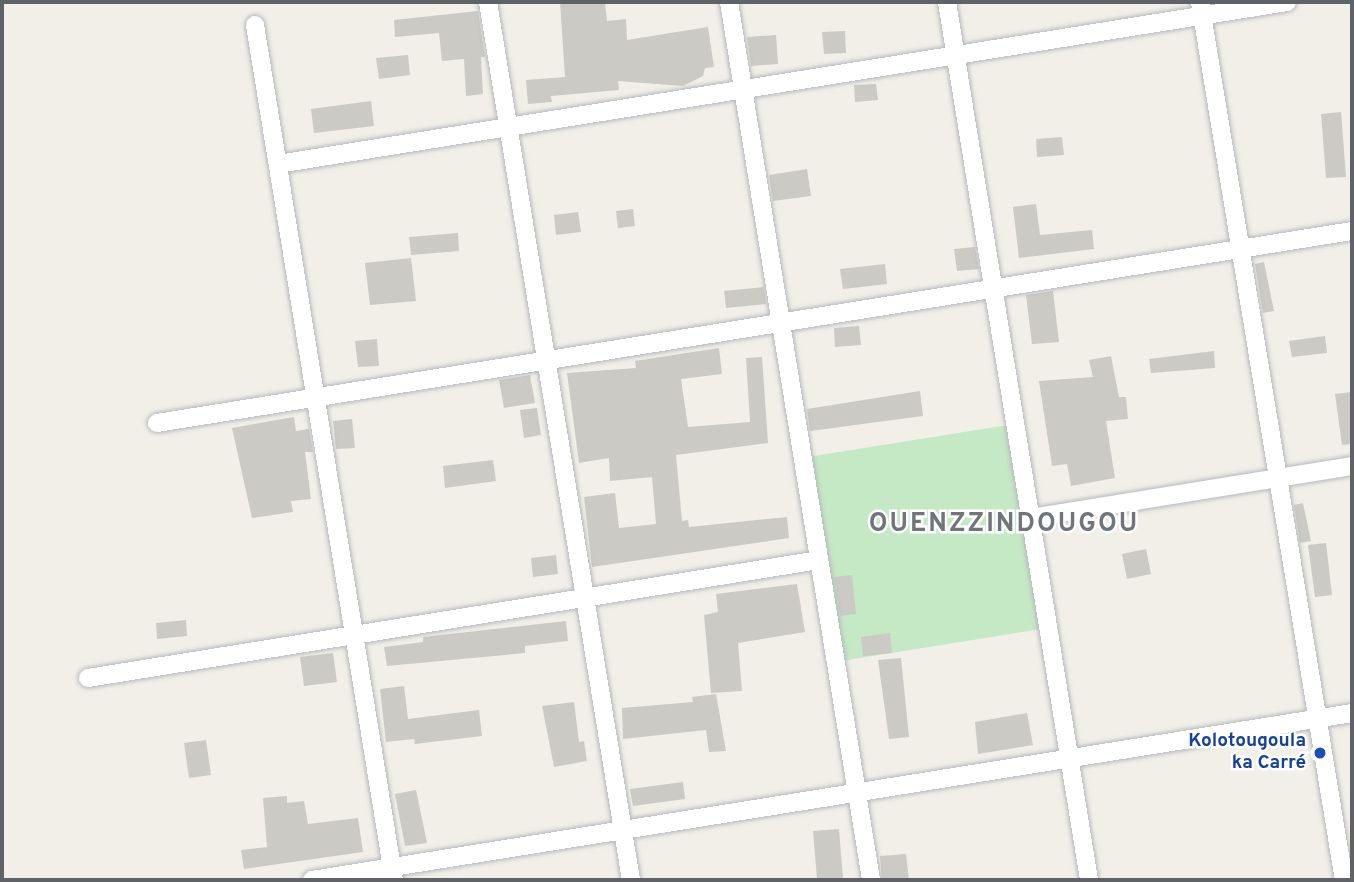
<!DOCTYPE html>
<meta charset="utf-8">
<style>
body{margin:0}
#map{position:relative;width:1354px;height:882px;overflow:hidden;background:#f1efe8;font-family:Overpass,sans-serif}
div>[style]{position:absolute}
.green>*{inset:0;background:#c5e8c5}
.building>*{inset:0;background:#cccac5}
.roads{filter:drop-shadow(0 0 2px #b5b8bc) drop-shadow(0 0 2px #b5b8bc)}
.street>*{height:18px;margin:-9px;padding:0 9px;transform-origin:9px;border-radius:9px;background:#fff}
.dots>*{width:19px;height:19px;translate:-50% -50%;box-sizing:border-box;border:4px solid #fff;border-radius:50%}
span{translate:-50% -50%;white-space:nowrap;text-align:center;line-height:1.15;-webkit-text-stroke:5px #fff;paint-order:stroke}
.transit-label{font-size:19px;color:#164399;font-weight:700}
.right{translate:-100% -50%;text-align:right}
.district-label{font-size:26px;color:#70757a;font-weight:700;letter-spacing:2px}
.frame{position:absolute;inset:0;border:4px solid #5f6368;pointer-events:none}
</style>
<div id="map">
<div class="green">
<div style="clip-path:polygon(1008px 425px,1041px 629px,841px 661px,808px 457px)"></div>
</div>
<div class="building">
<div style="clip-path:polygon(560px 2px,605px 2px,607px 21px,626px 19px,627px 40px,708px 27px,714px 67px,705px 68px,703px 76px,683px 86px,618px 81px,619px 90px,551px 96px,552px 102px,528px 104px,526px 80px,565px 77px)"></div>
<div style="clip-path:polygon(478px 11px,485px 57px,481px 57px,483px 94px,466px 96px,464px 59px,442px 61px,439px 33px,395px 37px,394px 20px)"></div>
<div style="clip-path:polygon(845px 31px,846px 53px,824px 54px,822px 32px)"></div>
<div style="clip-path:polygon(776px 35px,778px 64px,751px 66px,747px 37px)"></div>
<div style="clip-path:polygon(408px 55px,410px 75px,379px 79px,376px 58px)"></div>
<div style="clip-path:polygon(876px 84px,878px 100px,855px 102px,854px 85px)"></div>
<div style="clip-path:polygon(371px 101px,374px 126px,314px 133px,311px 109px)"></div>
<div style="clip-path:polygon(1341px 112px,1346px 177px,1326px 178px,1321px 114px)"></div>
<div style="clip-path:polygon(1062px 137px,1064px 155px,1037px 157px,1036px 139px)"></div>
<div style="clip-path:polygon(807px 169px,811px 196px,773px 201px,769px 175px)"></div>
<div style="clip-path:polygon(1036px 204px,1040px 235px,1092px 230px,1094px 249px,1019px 258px,1013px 207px)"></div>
<div style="clip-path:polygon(633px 209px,635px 226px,618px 228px,616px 211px)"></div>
<div style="clip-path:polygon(578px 212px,581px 232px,556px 235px,554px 215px)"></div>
<div style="clip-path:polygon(458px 233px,459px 251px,411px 255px,409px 237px)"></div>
<div style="clip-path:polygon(975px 247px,979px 269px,957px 271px,954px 249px)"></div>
<div style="clip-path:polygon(411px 258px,416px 301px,370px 305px,365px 263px)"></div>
<div style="clip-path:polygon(1264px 262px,1274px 311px,1263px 313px,1255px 264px)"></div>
<div style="clip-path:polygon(885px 264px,887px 284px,843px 289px,840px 269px)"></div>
<div style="clip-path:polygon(764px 287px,766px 304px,726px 308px,724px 291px)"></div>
<div style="clip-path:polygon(1053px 291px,1059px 342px,1032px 344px,1026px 295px)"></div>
<div style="clip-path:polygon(859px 326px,861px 345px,835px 347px,834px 328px)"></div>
<div style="clip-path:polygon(1325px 336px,1327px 353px,1292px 357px,1289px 341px)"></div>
<div style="clip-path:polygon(377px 339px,379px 366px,358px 367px,355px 341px)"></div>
<div style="clip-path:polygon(719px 348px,722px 374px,681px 379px,688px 427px,750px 422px,746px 358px,762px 357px,768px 443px,676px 455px,682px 521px,688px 520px,689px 527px,787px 517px,789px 538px,592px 567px,584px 497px,615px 493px,619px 528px,656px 524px,652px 477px,610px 481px,609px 458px,579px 463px,567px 373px,636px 368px,635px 361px)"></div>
<div style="clip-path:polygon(1214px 351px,1215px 368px,1151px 373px,1149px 359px)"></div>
<div style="clip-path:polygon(1111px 356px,1119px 397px,1126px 397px,1128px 419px,1106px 421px,1115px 478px,1071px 486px,1067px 464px,1052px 466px,1039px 381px,1093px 377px,1089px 360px)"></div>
<div style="clip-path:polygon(530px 375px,535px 403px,504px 408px,499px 380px)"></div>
<div style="clip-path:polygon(920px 391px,923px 416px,810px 431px,807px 409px)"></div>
<div style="clip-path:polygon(1352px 392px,1352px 444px,1342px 445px,1335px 394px)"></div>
<div style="clip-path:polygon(537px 408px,541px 435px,524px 438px,520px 410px)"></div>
<div style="clip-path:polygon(294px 417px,296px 431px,309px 429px,313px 452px,305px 452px,311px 499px,291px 501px,293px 512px,252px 518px,232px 428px)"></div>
<div style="clip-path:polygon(352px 419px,355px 448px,336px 449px,333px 421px)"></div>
<div style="clip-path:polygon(493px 460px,496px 481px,445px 488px,443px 466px)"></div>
<div style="clip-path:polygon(1303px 503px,1311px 541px,1300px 543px,1294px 505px)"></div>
<div style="clip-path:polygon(1326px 543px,1332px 595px,1315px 597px,1308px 545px)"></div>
<div style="clip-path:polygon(1146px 549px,1151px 574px,1127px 579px,1122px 554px)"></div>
<div style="clip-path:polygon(556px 555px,558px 574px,533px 577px,531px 558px)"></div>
<div style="clip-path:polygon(852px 575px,856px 614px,840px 616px,834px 577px)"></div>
<div style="clip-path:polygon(797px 584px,805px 632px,738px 643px,742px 691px,711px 693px,704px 615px,718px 612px,716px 594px)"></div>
<div style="clip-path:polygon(186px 620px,187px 636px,157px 639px,156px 623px)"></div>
<div style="clip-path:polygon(566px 621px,568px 641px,525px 646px,525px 653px,387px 666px,384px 647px,423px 642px,423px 637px)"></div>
<div style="clip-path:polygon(890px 633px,892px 653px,863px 656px,861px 637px)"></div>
<div style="clip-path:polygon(333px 653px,337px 682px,304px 686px,300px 657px)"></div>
<div style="clip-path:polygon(901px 658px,909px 737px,889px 739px,878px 660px)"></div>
<div style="clip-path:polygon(404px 686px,408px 719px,479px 710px,482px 736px,415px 744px,414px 739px,386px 742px,380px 689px)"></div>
<div style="clip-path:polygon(716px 694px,726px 751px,709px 752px,706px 730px,623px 739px,622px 708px,693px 702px,692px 697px)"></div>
<div style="clip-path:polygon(574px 702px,579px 742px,584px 741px,587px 761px,554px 767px,542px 706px)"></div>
<div style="clip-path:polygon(1027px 713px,1033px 745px,978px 754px,975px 722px)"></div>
<div style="clip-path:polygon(206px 740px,211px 775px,189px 778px,184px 743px)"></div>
<div style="clip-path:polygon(683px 782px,685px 799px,633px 806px,630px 789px)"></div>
<div style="clip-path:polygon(416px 790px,427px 843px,405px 846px,395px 794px)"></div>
<div style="clip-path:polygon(287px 796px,287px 803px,304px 801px,308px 824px,358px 818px,363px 852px,244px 869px,241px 850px,267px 847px,263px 798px)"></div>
<div style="clip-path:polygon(839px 829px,843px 878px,817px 879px,813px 831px)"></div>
<div style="clip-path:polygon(906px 854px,909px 880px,882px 880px,880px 856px)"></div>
</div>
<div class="roads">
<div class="street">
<div style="left:488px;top:2px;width:890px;rotate:80.75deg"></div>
<div style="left:729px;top:2px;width:889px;rotate:80.81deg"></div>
<div style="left:947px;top:2px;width:889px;rotate:80.81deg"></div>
<div style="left:1200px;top:2px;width:890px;rotate:80.69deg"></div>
<div style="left:255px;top:25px;width:866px;rotate:80.77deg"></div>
<div style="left:278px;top:164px;width:1022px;rotate:-9.12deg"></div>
<div style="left:157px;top:423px;width:1210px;rotate:-9.13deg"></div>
<div style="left:1031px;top:518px;width:325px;rotate:-9.2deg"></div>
<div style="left:88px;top:678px;width:740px;rotate:-9.17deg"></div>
<div style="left:312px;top:880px;width:1053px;rotate:-9.12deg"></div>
</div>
</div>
<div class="dots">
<div style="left:1320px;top:753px;background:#1a4fb4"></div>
</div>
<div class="transit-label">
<span class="right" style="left:1306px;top:753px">Kolotougoula<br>ka Carré</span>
</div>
<div class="district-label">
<span style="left:1004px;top:525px">OUENZZINDOUGOU</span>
</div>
<div class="frame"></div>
</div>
